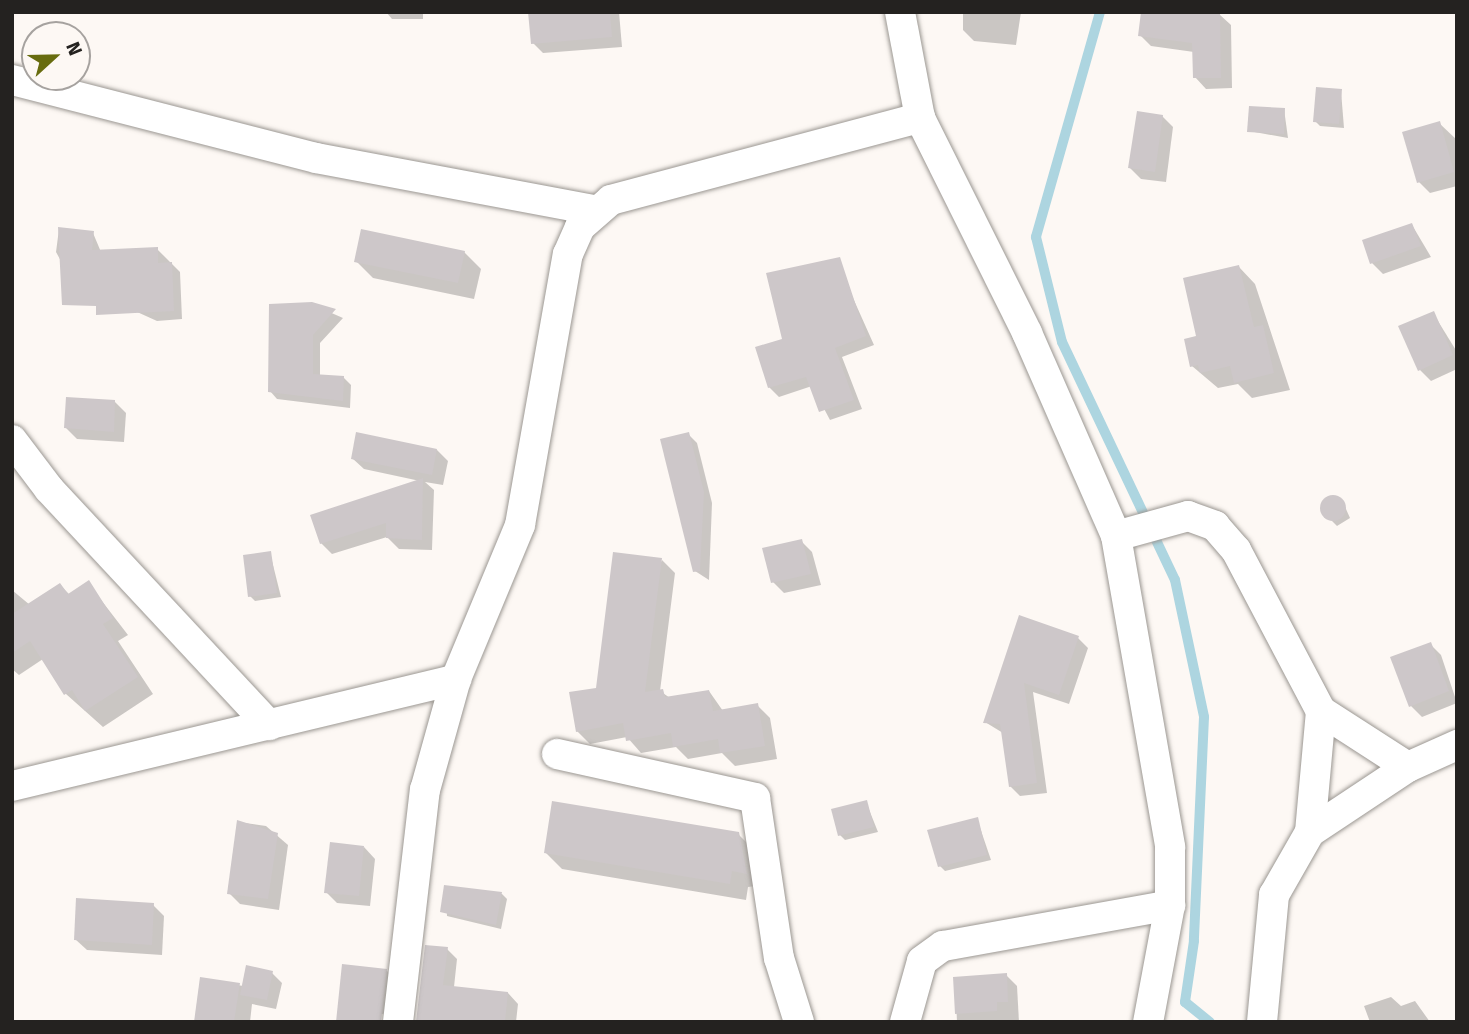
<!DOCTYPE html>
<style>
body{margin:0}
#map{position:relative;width:1469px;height:1034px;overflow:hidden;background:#fdf8f4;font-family:"Fira Sans",sans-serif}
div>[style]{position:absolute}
.shadow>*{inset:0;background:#0003}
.stream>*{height:10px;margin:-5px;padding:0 5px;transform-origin:5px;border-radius:5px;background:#add5e0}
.building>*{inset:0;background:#cdc7c9}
.round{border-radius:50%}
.roads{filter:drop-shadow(0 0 2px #9b9792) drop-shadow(0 0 2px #9b9792)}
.minor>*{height:30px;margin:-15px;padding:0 15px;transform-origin:15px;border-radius:15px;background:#fff}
span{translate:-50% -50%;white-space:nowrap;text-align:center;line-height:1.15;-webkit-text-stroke:5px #fdf8f4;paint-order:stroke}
.frame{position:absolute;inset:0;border:14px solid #242220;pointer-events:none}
.north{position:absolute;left:21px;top:21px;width:70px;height:70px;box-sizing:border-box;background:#fdf8f4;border:2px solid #a6a29f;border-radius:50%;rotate:68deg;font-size:19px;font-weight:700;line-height:28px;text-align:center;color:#242220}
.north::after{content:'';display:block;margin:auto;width:24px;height:32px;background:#686c0f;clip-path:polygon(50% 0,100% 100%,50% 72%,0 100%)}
</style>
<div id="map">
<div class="shadow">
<div style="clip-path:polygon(386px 12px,423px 12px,423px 19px,392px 19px)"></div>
<div style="clip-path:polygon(531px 12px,619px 12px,622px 47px,543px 53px,533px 43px)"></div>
<div style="clip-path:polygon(963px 12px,1021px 12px,1016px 45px,974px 41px,963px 30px)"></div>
<div style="clip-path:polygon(1219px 14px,1231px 25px,1232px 88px,1206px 89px,1195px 77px,1194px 52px,1151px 46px,1140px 35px)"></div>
<div style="clip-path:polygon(1341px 91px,1344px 128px,1320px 126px,1315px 121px)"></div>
<div style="clip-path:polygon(1284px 109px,1288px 138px,1249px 131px)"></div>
<div style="clip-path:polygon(1162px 116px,1173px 127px,1166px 182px,1141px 179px,1130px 168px)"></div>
<div style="clip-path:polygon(1439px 123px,1457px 140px,1457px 186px,1430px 193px,1419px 182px)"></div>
<div style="clip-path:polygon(1412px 225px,1431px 257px,1383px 274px,1372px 263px)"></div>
<div style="clip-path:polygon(59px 229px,93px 233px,101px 252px,157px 249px,180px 272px,182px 319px,157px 321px,73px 283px,56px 252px)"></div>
<div style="clip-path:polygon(464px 252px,481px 269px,474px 299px,373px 278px,356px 261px)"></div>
<div style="clip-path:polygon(836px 260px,874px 345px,842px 357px,862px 409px,830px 420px,812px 386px,779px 397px,769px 387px,784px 340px)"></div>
<div style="clip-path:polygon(1239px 267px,1255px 284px,1290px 390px,1252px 398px,1238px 384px,1218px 388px,1192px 366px,1198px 338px)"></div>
<div style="clip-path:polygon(311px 304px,343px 318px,320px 343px,320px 376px,343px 377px,351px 385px,350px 408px,277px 399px,270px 391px)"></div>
<div style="clip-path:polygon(1433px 313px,1457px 352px,1457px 369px,1431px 381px,1420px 370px)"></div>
<div style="clip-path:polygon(115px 402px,126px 413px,124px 442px,77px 439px,66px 428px)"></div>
<div style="clip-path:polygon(688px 434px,697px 443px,712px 503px,709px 580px,695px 571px)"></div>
<div style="clip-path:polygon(437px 450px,448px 461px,443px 485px,425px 482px,434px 490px,432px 550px,399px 549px,387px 537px,332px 554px,321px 543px,420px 481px,364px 469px,352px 458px)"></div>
<div style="clip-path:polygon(1324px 499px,1342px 500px,1350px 518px,1337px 526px,1323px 512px)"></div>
<div style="clip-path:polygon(801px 541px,812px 552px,821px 585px,784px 593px,773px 582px)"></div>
<div style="clip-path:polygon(270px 553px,281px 597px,255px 601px,250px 596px)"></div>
<div style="clip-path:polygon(662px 560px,675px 573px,660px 691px,670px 698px,709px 691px,723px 711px,757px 705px,770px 718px,777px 759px,735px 766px,722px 753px,688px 759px,676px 747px,641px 753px,627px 737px,590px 744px,577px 731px)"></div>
<div style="clip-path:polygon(88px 583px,128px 635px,118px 641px,153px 694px,103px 727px,66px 694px,43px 659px,19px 675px,12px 669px,12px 590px,30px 605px,60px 585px,70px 595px)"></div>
<div style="clip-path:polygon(1021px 618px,1078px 638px,1088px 648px,1069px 704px,1033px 692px,1047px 793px,1020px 796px,1010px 786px,1003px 733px,985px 722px)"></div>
<div style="clip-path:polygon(1430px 644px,1441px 655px,1457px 703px,1422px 717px,1411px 706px)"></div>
<div style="clip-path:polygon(866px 802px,878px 832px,845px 840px,840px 835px)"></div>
<div style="clip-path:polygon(977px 819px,991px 860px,945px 871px,940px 866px)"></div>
<div style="clip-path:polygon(238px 822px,266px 826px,288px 845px,279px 910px,240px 904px,229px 893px)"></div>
<div style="clip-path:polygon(738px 834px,754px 850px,763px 885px,748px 887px,746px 900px,562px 869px,546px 853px)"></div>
<div style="clip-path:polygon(364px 847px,375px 859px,370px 906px,337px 903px,326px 892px)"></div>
<div style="clip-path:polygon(445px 887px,502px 894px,507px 899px,501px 929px,447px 916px)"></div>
<div style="clip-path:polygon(153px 905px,164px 916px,162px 955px,87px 950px,75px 939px)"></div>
<div style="clip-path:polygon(447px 949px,457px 959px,454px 987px,508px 993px,518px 1004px,516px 1022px,431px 1022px)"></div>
<div style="clip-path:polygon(386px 970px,397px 981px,391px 1015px,352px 1011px)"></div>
<div style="clip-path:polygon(272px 973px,282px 983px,276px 1009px,252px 1004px,250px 1022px,196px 1022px,202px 979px,243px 986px)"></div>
<div style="clip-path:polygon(1006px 975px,1017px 986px,1019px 1022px,957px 1022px,955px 979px)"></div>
<div style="clip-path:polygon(1391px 997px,1401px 1006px,1415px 1001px,1430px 1022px,1370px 1022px,1364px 1006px)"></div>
</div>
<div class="stream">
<div style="left:1100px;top:12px;width:234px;rotate:105.9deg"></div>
<div style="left:1036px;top:237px;width:108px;rotate:76.1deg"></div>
<div style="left:1062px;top:342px;width:263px;rotate:64.6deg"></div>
<div style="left:1175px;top:580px;width:140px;rotate:78deg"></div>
<div style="left:1204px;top:717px;width:224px;rotate:92.6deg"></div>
<div style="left:1194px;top:941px;width:62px;rotate:98.4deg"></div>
<div style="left:1185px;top:1002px;width:32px;rotate:39deg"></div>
</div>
<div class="building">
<div style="clip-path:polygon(528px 12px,610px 12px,612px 37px,531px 44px)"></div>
<div style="clip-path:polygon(1141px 12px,1220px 12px,1221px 78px,1193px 78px,1192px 43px,1138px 36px)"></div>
<div style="clip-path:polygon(1316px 87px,1342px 89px,1339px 124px,1313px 122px)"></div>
<div style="clip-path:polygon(1249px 106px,1285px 108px,1284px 134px,1247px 132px)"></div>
<div style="clip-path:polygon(1137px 111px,1163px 115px,1155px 172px,1128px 168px)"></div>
<div style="clip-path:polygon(1440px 121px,1454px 172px,1417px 183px,1402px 132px)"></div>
<div style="clip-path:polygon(1412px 223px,1421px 246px,1370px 264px,1362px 240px)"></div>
<div style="clip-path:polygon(58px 227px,94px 231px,92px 250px,158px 247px,158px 263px,172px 262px,174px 311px,96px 315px,96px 306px,62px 305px)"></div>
<div style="clip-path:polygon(361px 229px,465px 251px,458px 283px,354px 262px)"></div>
<div style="clip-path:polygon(840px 257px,866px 336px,835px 348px,854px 400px,819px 412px,806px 377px,768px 388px,755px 347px,782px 339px,766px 273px)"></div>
<div style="clip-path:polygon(1239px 265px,1254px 327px,1263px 325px,1274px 373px,1234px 383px,1230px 366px,1200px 373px,1198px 365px,1190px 367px,1184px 339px,1196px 336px,1183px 278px)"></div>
<div style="clip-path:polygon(312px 302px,336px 309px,313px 335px,313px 374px,344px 376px,343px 401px,268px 392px,269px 304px)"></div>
<div style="clip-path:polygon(1434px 311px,1453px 355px,1418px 371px,1398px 326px)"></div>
<div style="clip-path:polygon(66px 397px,115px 400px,114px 432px,64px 428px)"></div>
<div style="clip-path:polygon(356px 432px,437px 449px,432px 475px,351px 459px)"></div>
<div style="clip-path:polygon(689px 432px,704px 492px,700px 571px,693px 572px,660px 439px)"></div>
<div style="clip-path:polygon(423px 478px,422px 540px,386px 538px,386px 523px,320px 544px,310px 515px)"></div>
<div class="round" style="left:1320px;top:495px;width:26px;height:26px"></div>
<div style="clip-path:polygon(802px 539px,811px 574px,771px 583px,762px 548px)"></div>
<div style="clip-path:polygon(271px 551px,277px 593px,248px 597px,243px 555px)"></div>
<div style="clip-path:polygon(613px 552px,662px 558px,645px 692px,663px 689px,665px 697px,709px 690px,713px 711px,758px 703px,765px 746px,720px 753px,718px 739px,673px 747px,671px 733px,626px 741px,623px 723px,576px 732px,569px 692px,596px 688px)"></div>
<div style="clip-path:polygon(89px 580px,113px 618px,103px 624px,138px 677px,85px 711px,72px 690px,64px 695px,30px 641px,12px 653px,12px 614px,60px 583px,68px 594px)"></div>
<div style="clip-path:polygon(1019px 615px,1079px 636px,1059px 695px,1024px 683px,1037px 783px,1009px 787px,1000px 724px,983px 723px)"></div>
<div style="clip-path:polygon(1431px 642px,1449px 691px,1409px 707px,1390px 657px)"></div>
<div style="clip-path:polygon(867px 800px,874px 827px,838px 836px,831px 809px)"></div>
<div style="clip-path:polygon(552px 801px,739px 832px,747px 874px,732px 871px,730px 884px,544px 853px)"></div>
<div style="clip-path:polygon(978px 817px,987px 855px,938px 867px,927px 830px)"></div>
<div style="clip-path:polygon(237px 820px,278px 833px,268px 899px,227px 894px)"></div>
<div style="clip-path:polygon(330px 842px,364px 846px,359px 896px,324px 893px)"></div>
<div style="clip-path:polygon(444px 885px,502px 892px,496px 925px,440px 912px)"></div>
<div style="clip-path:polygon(76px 898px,154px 903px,152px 945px,74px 940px)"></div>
<div style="clip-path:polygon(425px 945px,448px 947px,443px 985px,508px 992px,505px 1022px,416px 1022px)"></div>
<div style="clip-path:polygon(342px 964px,387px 969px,381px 1022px,336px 1022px)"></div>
<div style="clip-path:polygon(246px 965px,273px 971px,267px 1000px,240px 995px)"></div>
<div style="clip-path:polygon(1007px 973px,1008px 1002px,997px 1002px,997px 1011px,955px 1014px,953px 977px)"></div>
<div style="clip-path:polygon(200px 977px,240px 983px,234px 1022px,194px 1022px)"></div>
</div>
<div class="roads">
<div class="minor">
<div style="left:900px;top:12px;width:108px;rotate:79.3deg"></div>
<div style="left:920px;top:118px;width:240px;rotate:63.5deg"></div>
<div style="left:1027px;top:333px;width:222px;rotate:66.3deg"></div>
<div style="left:1116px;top:536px;width:316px;rotate:80.1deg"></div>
<div style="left:1170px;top:847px;width:58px;rotate:90deg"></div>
<div style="left:1170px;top:905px;width:119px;rotate:100.6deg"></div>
<div style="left:12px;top:80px;width:314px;rotate:14.4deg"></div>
<div style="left:316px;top:158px;width:282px;rotate:10.6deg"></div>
<div style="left:12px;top:440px;width:61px;rotate:52.9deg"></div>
<div style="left:49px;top:489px;width:323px;rotate:47deg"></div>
<div style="left:1116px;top:536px;width:75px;rotate:-15.5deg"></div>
<div style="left:1188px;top:516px;width:29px;rotate:20deg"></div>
<div style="left:1215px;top:526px;width:32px;rotate:49deg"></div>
<div style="left:1236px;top:550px;width:182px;rotate:62.2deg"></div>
<div style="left:1321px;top:711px;width:121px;rotate:95.2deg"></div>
<div style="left:1321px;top:711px;width:103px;rotate:32.8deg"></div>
<div style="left:557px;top:754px;width:203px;rotate:12.5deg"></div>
<div style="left:755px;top:798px;width:162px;rotate:81.5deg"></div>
<div style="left:779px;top:958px;width:67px;rotate:72.6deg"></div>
<div style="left:12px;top:786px;width:457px;rotate:-13.5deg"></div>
<div style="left:398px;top:1022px;width:234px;rotate:-83.4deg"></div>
<div style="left:425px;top:790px;width:115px;rotate:-74.4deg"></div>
<div style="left:456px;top:679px;width:167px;rotate:-67.4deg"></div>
<div style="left:520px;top:525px;width:275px;rotate:-80deg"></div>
<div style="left:568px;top:254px;width:30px;rotate:-66deg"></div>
<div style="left:580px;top:227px;width:41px;rotate:-41.1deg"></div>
<div style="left:611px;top:200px;width:320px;rotate:-14.9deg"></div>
<div style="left:905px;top:1022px;width:63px;rotate:-74.4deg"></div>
<div style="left:922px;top:961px;width:26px;rotate:-36deg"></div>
<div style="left:943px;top:946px;width:231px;rotate:-10.2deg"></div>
<div style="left:1262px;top:1022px;width:128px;rotate:-84.6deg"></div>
<div style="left:1274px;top:895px;width:73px;rotate:-60.3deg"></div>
<div style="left:1310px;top:832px;width:118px;rotate:-33.6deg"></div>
<div style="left:1408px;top:767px;width:54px;rotate:-24.2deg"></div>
</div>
</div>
<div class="frame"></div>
<div class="north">N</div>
</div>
